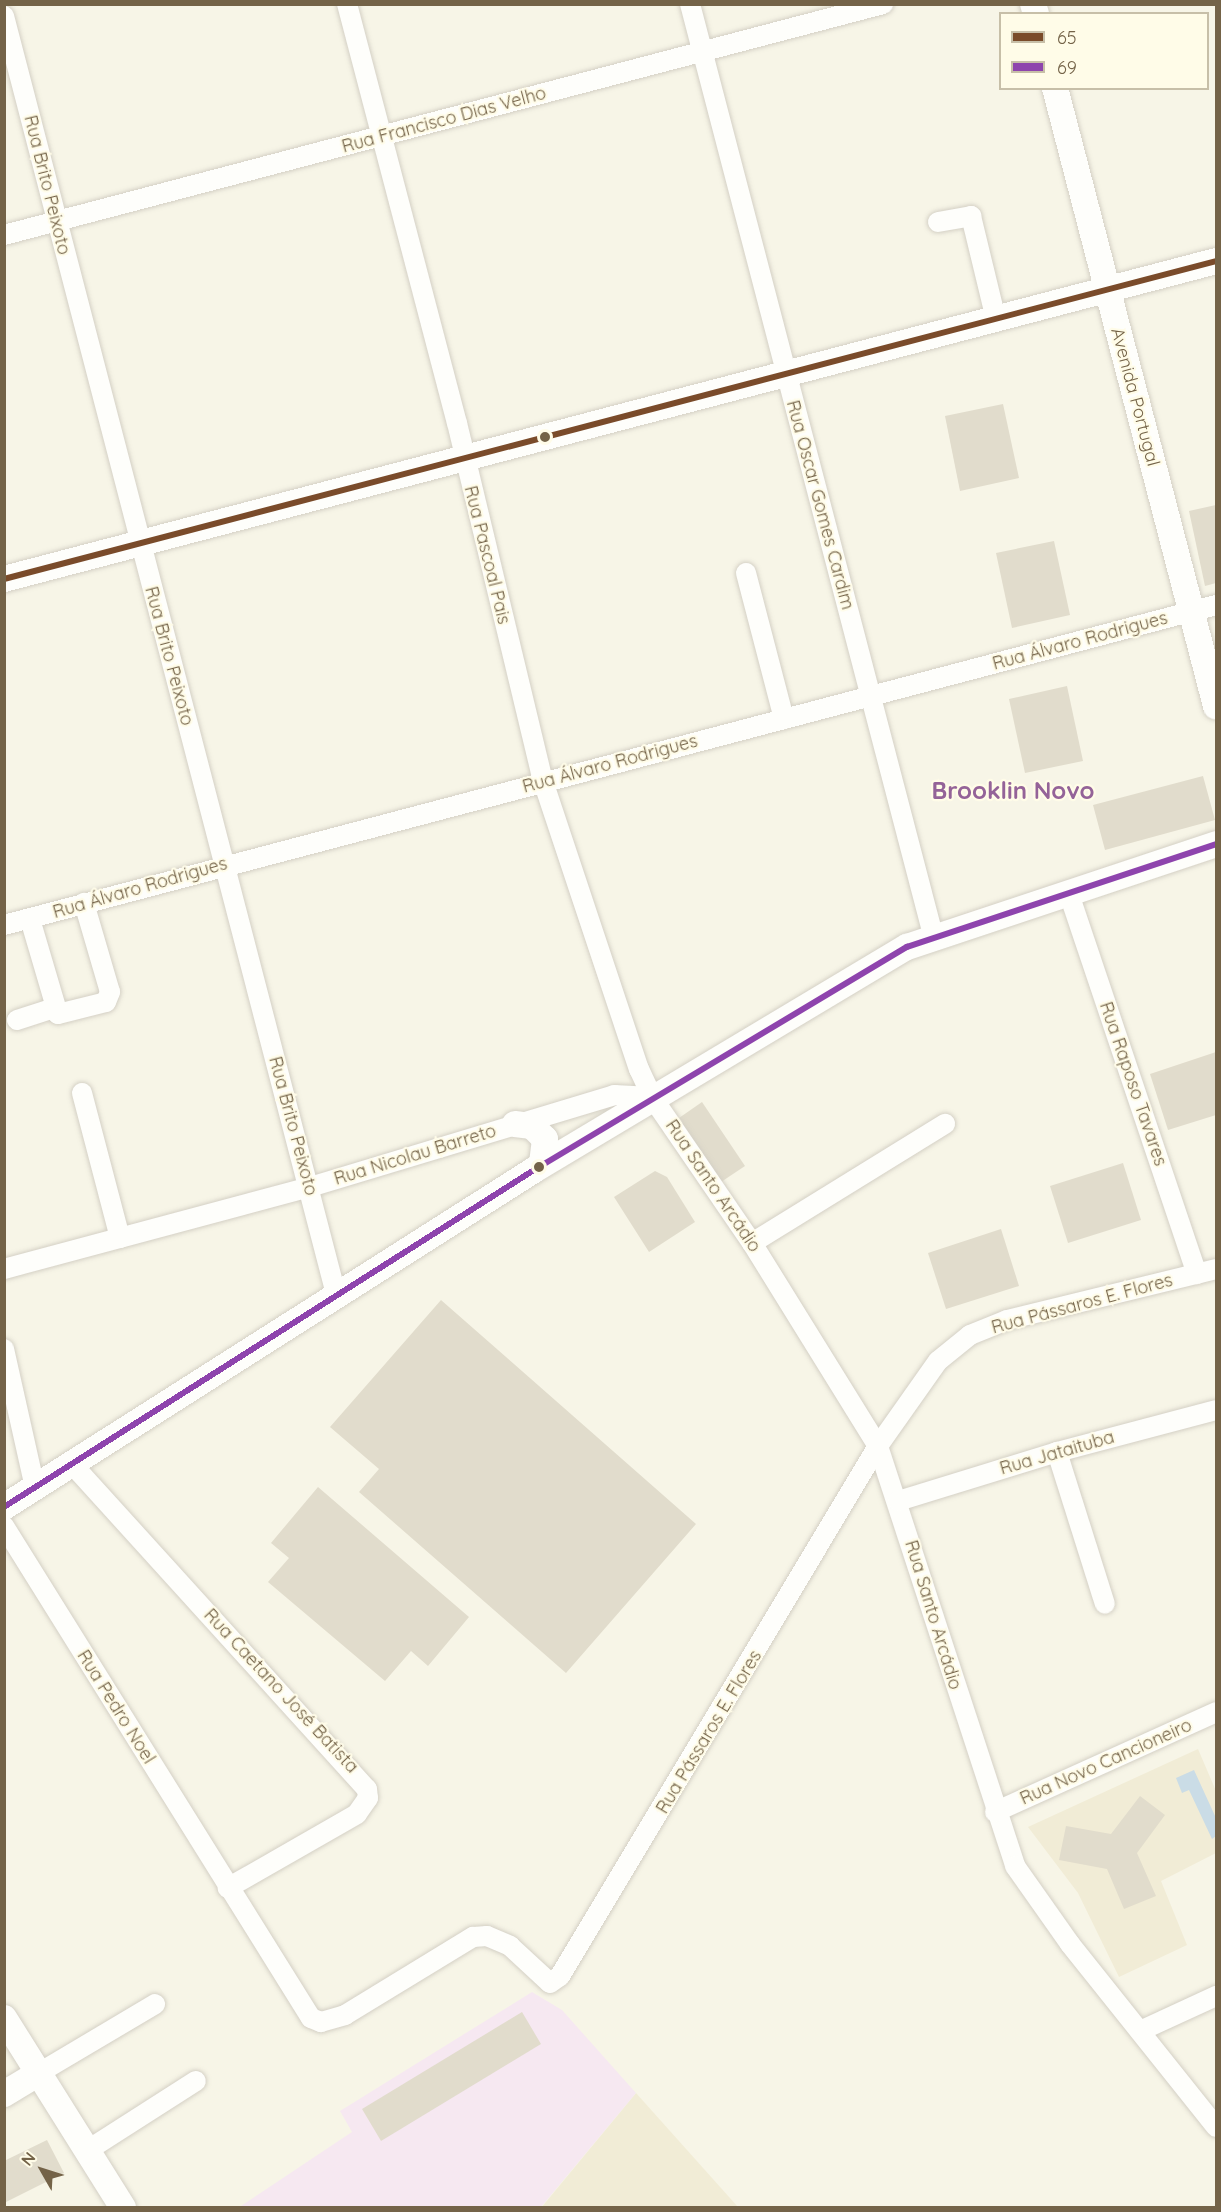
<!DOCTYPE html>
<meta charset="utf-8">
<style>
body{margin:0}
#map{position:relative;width:1221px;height:2212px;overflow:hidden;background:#f7f5e7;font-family:Quicksand,sans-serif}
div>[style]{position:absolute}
.residential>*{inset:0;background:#f1ecd6}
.education>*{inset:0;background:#f6e8f1}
.water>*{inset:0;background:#cadce6}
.building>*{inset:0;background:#e1dccc}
.roads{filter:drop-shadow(0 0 2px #d4d0c5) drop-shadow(0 0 2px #d4d0c5)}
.minor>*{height:20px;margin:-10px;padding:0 10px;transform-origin:10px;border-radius:10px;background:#fefefb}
.tertiary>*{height:26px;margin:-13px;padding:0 13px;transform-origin:13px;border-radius:13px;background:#fefefb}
.bus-1>*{height:6px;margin:-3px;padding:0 3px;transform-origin:3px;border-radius:3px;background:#7a4b2a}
.bus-2>*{height:6px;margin:-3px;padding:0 3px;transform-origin:3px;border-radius:3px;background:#8e44ad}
.dots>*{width:16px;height:16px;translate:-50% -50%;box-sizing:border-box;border:3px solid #fffce8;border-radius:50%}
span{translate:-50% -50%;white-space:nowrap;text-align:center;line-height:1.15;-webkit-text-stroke:4.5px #fffce8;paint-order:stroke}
.street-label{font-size:18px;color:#746348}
.district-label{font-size:24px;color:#946398;font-weight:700}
.frame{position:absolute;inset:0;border:6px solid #746348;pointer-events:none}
.legend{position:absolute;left:999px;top:12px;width:210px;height:78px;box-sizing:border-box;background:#fffce8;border:2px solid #c7bfa8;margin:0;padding:8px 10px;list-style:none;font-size:18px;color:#746348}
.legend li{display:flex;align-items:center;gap:12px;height:30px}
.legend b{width:30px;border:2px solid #c7bfa8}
.north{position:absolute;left:12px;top:2140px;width:60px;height:60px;-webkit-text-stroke:4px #fffce8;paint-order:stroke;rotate:309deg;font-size:16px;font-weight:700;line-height:24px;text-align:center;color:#746348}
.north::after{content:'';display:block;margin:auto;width:21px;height:27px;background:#746348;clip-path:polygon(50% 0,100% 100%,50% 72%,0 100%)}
</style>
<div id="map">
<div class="residential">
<div style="clip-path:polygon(1198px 1749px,1216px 1791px,1216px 1853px,1161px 1881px,1187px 1945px,1119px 1977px,1078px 1893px,1028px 1827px)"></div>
<div style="clip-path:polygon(636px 2093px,738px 2207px,541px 2208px)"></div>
</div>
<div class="education">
<div style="clip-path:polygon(532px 1992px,562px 2010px,636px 2093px,541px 2207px,238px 2208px,352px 2132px,340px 2111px)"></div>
</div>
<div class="water">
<div style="clip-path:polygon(1194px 1770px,1216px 1818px,1216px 1836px,1212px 1839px,1189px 1790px,1182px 1793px,1176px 1778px)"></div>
</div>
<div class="building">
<div style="clip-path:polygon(1003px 404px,1019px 478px,960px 491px,945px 416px)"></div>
<div style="clip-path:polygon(1216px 505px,1216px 583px,1205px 586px,1189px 511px)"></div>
<div style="clip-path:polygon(1054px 541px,1070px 615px,1012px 628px,996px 553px)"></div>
<div style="clip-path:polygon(1067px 686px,1083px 761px,1025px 773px,1009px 699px)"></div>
<div style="clip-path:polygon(1203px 776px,1215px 820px,1105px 850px,1093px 805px)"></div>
<div style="clip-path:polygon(1216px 1052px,1216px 1115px,1168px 1130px,1150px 1074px)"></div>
<div style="clip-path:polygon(702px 1102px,745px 1166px,721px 1182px,679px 1118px)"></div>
<div style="clip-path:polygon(1123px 1163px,1141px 1220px,1068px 1243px,1050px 1186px)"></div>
<div style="clip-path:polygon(655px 1171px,667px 1177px,695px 1222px,649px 1252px,614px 1197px)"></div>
<div style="clip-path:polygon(1001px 1229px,1019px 1286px,946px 1309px,928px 1253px)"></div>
<div style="clip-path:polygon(441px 1300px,696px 1524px,566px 1673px,359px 1492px,379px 1469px,330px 1427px)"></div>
<div style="clip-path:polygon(318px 1487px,469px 1617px,428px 1666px,411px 1651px,385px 1681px,268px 1582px,289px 1558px,271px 1543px)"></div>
<div style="clip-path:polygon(1140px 1796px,1165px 1815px,1137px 1853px,1156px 1896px,1124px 1909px,1107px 1869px,1059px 1860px,1066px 1826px,1111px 1834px)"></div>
<div style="clip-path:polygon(522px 2012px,541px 2044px,381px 2141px,362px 2109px)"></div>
<div style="clip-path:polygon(47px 2140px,64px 2173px,4px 2203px,4px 2161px)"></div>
</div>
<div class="roads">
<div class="minor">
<div style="left:347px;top:4px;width:433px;rotate:75.3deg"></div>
<div style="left:457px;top:423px;width:368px;rotate:76.5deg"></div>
<div style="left:543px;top:781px;width:304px;rotate:71.6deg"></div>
<div style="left:639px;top:1069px;width:31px;rotate:65deg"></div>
<div style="left:652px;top:1097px;width:177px;rotate:55.6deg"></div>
<div style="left:752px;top:1243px;width:239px;rotate:58.2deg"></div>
<div style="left:878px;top:1446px;width:442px;rotate:71.9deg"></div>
<div style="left:1015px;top:1866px;width:95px;rotate:54.8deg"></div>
<div style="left:1070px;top:1944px;width:234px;rotate:51.4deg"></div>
<div style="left:690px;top:4px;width:962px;rotate:75.37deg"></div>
<div style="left:4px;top:16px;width:1320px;rotate:75.44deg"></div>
<div style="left:938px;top:222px;width:34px;rotate:-10deg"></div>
<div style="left:971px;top:216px;width:106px;rotate:76.4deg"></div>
<div style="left:4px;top:235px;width:909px;rotate:-14.72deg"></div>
<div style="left:746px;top:573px;width:151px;rotate:75.4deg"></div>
<div style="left:1069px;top:894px;width:401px;rotate:71.4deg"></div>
<div style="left:30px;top:919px;width:99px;rotate:73.6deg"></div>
<div style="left:58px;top:1014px;width:49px;rotate:-14deg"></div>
<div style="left:106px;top:1002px;width:11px;rotate:-68deg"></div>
<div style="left:110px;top:992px;width:93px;rotate:-106.3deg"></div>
<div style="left:4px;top:925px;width:1254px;rotate:-14.79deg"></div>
<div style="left:17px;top:1020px;width:40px;rotate:-18deg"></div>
<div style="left:82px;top:1093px;width:150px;rotate:75.3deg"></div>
<div style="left:752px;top:1243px;width:227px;rotate:-31.7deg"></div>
<div style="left:4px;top:1269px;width:317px;rotate:-15deg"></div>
<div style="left:310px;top:1187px;width:318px;rotate:-16.8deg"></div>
<div style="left:614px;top:1095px;width:38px;rotate:3deg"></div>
<div style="left:4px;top:1349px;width:142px;rotate:77.4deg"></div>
<div style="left:1057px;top:1452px;width:159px;rotate:72.5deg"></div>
<div style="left:72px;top:1464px;width:439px;rotate:47.8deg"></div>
<div style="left:367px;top:1789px;width:9px;rotate:84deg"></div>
<div style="left:368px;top:1798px;width:19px;rotate:125deg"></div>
<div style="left:357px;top:1814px;width:149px;rotate:150.2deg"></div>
<div style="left:898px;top:1501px;width:166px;rotate:-17.1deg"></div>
<div style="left:1057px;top:1452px;width:164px;rotate:-14.8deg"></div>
<div style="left:4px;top:1526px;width:580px;rotate:58.04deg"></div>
<div style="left:311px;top:2018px;width:11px;rotate:22deg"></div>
<div style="left:321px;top:2022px;width:25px;rotate:-16deg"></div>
<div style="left:345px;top:2015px;width:150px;rotate:-31.4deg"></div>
<div style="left:473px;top:1937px;width:14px;rotate:-4deg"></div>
<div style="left:487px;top:1936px;width:25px;rotate:23deg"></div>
<div style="left:510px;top:1946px;width:54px;rotate:42.8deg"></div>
<div style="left:550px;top:1983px;width:12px;rotate:-35deg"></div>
<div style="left:560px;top:1976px;width:618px;rotate:-59.04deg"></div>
<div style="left:878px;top:1446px;width:104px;rotate:-54.8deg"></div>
<div style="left:938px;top:1361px;width:41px;rotate:-39.1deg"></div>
<div style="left:970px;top:1335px;width:40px;rotate:-22deg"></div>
<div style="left:1007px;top:1320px;width:215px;rotate:-13.7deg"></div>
<div style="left:995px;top:1812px;width:243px;rotate:-24.3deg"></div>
<div style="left:1140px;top:2031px;width:84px;rotate:-24.7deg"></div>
<div style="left:39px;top:2073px;width:135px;rotate:-30.7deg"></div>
<div style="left:88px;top:2150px;width:128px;rotate:-32.6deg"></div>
</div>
<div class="tertiary">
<div style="left:1033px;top:4px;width:10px;rotate:73deg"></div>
<div style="left:1055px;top:88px;width:639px;rotate:75.4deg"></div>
<div style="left:4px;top:579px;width:1253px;rotate:-14.7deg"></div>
<div style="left:515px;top:1124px;width:17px;rotate:7deg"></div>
<div style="left:532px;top:1126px;width:18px;rotate:45deg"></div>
<div style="left:545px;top:1139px;width:26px;rotate:97deg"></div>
<div style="left:4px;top:1507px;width:628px;rotate:-32.45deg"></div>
<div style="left:534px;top:1170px;width:435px;rotate:-30.9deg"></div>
<div style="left:907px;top:947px;width:326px;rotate:-18.4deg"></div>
<div style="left:4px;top:2018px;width:224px;rotate:57.9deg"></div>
<div style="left:4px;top:2094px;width:41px;rotate:-31deg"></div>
</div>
</div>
<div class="bus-1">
<div style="left:4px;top:579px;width:1253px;rotate:-14.7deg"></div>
</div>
<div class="bus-2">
<div style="left:4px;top:1507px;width:628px;rotate:-32.45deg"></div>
<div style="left:534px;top:1170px;width:435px;rotate:-30.9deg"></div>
<div style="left:907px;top:947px;width:326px;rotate:-18.4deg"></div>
</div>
<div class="dots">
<div style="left:545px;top:437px;background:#746348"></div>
<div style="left:539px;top:1167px;background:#746348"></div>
</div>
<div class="street-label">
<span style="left:444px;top:120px;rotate:-15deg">Rua Francisco Dias Velho</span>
<span style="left:47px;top:185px;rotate:76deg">Rua Brito Peixoto</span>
<span style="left:1135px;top:397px;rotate:75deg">Avenida Portugal</span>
<span style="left:820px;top:505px;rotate:75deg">Rua Oscar Gomes Cardim</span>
<span style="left:487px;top:555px;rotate:76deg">Rua Pascoal Pais</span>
<span style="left:1080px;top:641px;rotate:-15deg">Rua Álvaro Rodrigues</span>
<span style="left:169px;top:656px;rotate:75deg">Rua Brito Peixoto</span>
<span style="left:610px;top:764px;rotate:-15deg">Rua Álvaro Rodrigues</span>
<span style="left:140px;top:888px;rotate:-16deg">Rua Álvaro Rodrigues</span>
<span style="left:1133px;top:1084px;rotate:71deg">Rua Raposo Tavares</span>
<span style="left:293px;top:1126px;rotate:75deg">Rua Brito Peixoto</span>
<span style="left:415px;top:1155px;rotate:-17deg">Rua Nicolau Barreto</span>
<span style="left:713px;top:1186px;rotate:56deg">Rua Santo Arcádio</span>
<span style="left:1082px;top:1304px;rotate:-15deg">Rua Pássaros E. Flores</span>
<span style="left:1057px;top:1453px;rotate:-16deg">Rua Jataituba</span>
<span style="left:933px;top:1615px;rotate:73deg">Rua Santo Arcádio</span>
<span style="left:281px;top:1691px;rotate:47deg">Rua Caetano José Batista</span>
<span style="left:116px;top:1707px;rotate:58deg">Rua Pedro Noel</span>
<span style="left:709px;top:1732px;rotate:-59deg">Rua Pássaros E. Flores</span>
<span style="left:1106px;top:1762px;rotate:-24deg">Rua Novo Cancioneiro</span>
</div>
<div class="district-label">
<span style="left:1013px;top:791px">Brooklin Novo</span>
</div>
<div class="frame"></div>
<ul class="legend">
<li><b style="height:8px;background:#7a4b2a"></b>65</li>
<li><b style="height:8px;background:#8e44ad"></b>69</li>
</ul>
<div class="north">N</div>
</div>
